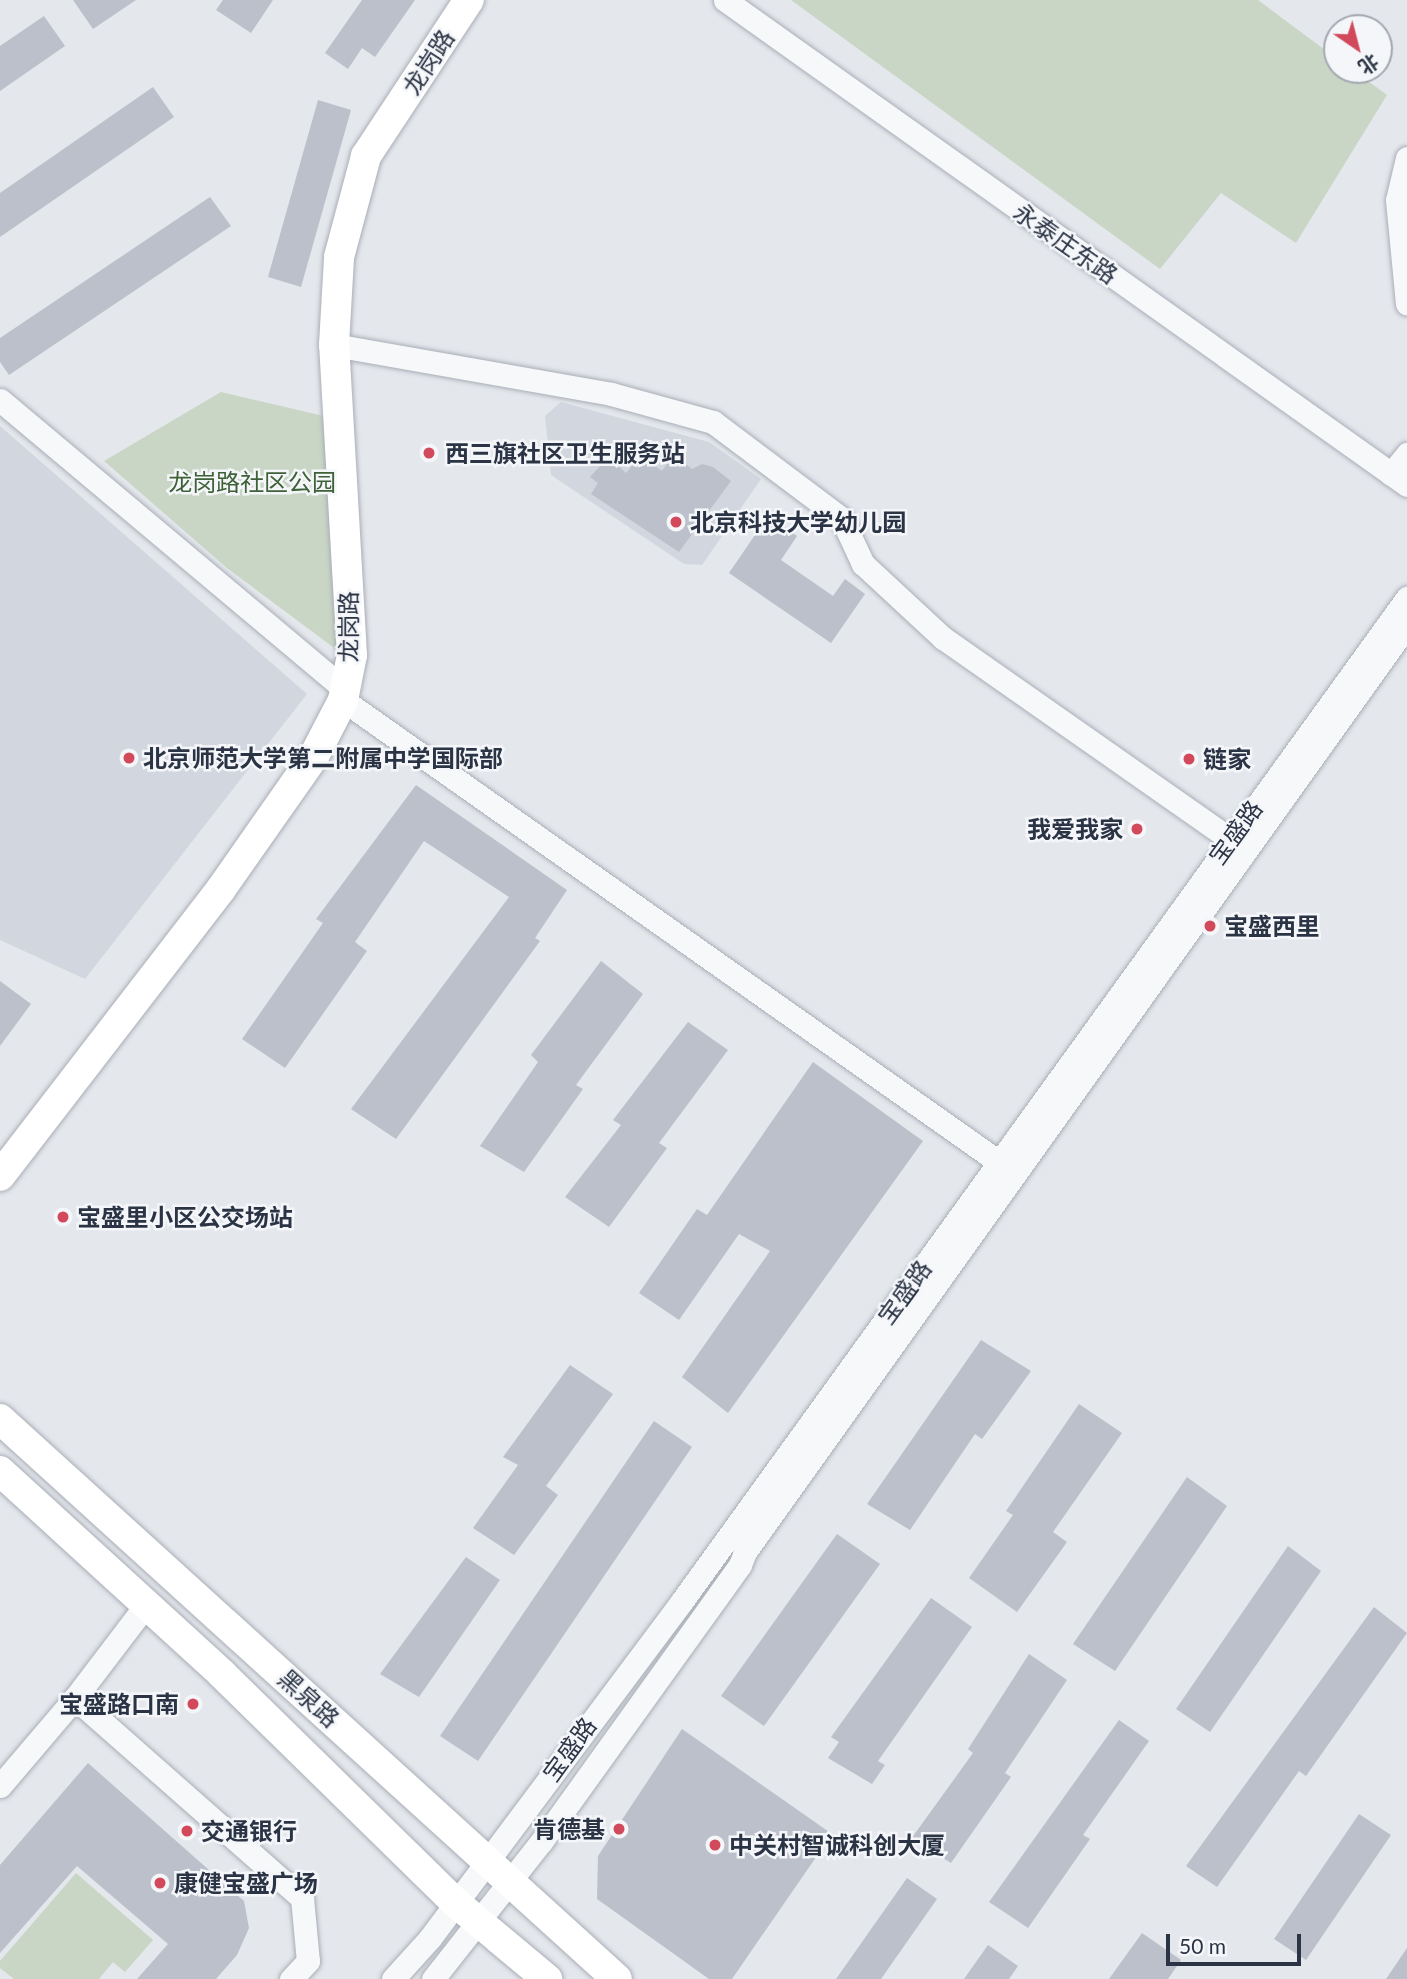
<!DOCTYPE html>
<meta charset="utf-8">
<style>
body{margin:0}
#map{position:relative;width:1407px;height:1979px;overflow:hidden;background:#e4e7ec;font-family:Lato,"Noto Sans SC",sans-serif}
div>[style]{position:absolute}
.built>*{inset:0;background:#d2d6de}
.green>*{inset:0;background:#c9d6c5}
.building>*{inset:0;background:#bbc0ca}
.roads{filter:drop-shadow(0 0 2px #a9aeb7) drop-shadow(0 0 2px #a9aeb7)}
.minor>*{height:23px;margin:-11.5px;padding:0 11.5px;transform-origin:11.5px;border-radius:11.5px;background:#f7f8fa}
.major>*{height:30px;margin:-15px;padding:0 15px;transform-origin:15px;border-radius:15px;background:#fff}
.dots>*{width:19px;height:19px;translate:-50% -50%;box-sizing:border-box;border:4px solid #f4f6f9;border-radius:50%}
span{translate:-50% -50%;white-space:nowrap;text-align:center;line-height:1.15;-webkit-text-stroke:5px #f4f6f9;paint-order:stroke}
.street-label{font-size:24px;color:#2b3445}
.poi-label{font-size:24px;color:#2b3445;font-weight:700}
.left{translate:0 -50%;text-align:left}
.right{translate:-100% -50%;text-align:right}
.park-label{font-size:24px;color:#3f6138}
.north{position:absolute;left:1323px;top:14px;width:70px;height:70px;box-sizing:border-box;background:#f4f6f9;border:2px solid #a4a8b1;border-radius:50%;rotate:145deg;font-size:19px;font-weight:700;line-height:28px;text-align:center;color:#2b3445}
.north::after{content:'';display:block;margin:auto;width:24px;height:32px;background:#d1495b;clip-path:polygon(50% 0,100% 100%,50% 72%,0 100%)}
.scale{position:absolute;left:1166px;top:1934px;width:135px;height:32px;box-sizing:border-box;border:4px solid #2b3445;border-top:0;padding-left:9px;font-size:21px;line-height:24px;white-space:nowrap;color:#2b3445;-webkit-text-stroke:5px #f4f6f9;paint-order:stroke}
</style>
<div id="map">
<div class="built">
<div style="clip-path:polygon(561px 402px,709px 442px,761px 479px,702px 565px,684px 564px,551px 475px,545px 416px)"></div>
<div style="clip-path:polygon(0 426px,307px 694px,85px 979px,0 940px)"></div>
</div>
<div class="green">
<div style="clip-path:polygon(791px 0,1258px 0,1337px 59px,1337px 70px,1353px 70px,1387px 95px,1296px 243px,1221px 193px,1160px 269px)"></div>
<div style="clip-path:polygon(221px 392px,328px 417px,337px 650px,227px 568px,104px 461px)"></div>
<div style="clip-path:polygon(76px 1873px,153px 1940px,125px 1972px,113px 1962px,99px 1979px,14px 1979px,0 1968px,0 1961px)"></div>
</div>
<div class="building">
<div style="clip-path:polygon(73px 0,136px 0,93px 29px)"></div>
<div style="clip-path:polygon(223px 0,273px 0,251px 33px,216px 10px)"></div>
<div style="clip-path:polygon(362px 0,415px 0,375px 57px,362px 48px,348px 69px,325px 53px)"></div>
<div style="clip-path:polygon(44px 16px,65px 46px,0 91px,0 46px)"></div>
<div style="clip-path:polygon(153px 87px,174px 117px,0 237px,0 193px)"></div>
<div style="clip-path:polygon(318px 100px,351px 110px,301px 287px,268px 277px)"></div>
<div style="clip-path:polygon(210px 197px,231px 226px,9px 375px,0 362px,0 338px)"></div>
<div style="clip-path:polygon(678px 458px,692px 469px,702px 464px,713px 467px,731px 481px,679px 552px,591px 494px,598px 483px,590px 477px,601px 465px,613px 461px,626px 473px,636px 461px,647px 460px,662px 471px,670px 460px)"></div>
<div style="clip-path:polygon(768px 516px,797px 536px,781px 560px,833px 596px,845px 579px,865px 594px,831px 643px,729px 573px)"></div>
<div style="clip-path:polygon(416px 785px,567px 890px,535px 938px,540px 941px,396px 1139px,351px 1109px,509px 897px,424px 841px,355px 942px,367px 951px,285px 1068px,242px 1039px,323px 923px,316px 919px)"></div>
<div style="clip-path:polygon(601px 961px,643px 994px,576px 1085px,583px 1089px,524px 1172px,480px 1146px,538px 1062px,531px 1055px)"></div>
<div style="clip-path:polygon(0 981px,31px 1004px,0 1046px)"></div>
<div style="clip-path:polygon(688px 1022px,728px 1050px,659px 1143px,667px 1148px,609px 1227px,565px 1197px,621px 1125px,613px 1120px)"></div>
<div style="clip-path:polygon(813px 1062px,923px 1141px,728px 1413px,682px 1377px,770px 1251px,739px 1234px,679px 1320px,639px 1293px,697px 1209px,707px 1215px)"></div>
<div style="clip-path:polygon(981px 1340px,1031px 1371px,982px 1439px,975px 1434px,910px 1530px,867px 1504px)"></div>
<div style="clip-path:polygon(570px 1365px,613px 1394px,546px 1486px,558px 1495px,514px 1555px,473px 1528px,518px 1465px,503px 1457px)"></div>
<div style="clip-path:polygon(1079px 1404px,1122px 1433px,1053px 1532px,1067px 1542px,1017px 1612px,969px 1578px,1013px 1515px,1006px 1511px)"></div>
<div style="clip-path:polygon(654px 1421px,692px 1447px,478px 1761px,440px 1736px)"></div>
<div style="clip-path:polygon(1187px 1477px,1227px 1506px,1115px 1671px,1073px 1644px)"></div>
<div style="clip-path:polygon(837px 1534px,880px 1564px,764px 1726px,721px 1696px)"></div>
<div style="clip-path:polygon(1288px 1546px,1321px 1571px,1210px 1732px,1176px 1709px)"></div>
<div style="clip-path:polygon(466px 1557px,500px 1580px,419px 1697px,380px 1674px)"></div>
<div style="clip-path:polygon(931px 1598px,972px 1627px,878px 1761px,885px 1765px,872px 1784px,828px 1758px,839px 1742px,831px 1737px)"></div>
<div style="clip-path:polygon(1374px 1607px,1407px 1633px,1306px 1776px,1299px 1771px,1217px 1887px,1186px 1866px)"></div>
<div style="clip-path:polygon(1029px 1654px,1067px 1680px,1005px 1773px,1011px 1777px,951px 1863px,911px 1839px,973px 1753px,968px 1749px)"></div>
<div style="clip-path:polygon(1119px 1720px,1149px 1741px,1083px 1835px,1090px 1839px,1028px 1928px,989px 1902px)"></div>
<div style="clip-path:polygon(682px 1729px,832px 1834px,732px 1979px,709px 1979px,597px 1899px,598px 1856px)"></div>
<div style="clip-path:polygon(88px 1763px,244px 1901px,249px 1928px,237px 1955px,216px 1979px,137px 1979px,168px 1944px,77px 1866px,0 1953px,0 1865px)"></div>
<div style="clip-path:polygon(1359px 1814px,1391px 1835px,1306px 1960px,1274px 1939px)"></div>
<div style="clip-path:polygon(907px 1878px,937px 1899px,881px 1979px,836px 1979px)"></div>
<div style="clip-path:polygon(1142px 1933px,1181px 1960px,1168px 1979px,1109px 1979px)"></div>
<div style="clip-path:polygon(988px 1945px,1018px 1966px,1009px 1979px,964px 1979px)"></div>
<div style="clip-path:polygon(1407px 1948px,1407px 1979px,1386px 1979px)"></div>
</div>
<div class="roads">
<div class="minor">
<div style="left:725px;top:0;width:837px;rotate:35.42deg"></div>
<div style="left:1407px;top:158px;width:43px;rotate:103.4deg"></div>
<div style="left:1397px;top:200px;width:104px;rotate:84.5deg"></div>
<div style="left:334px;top:345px;width:281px;rotate:10deg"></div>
<div style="left:611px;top:394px;width:106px;rotate:15.4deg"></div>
<div style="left:713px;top:422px;width:161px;rotate:36.9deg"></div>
<div style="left:842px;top:519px;width:50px;rotate:65deg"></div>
<div style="left:863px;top:564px;width:109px;rotate:42.8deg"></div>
<div style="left:943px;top:638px;width:350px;rotate:35deg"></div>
<div style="left:0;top:400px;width:450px;rotate:40deg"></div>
<div style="left:1391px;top:474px;width:26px;rotate:-51deg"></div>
<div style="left:343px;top:700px;width:802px;rotate:35.16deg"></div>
<div style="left:75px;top:1698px;width:303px;rotate:41.4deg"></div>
<div style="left:302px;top:1898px;width:63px;rotate:84.6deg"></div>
<div style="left:308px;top:1961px;width:25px;rotate:133deg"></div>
<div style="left:0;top:1786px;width:116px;rotate:-49.6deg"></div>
<div style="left:75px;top:1698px;width:116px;rotate:-52.7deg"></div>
<div style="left:393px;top:1979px;width:55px;rotate:-47.9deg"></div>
<div style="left:430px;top:1938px;width:421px;rotate:-53.2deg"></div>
<div style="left:682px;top:1601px;width:1238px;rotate:-54.14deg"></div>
<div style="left:433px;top:1979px;width:174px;rotate:-51.8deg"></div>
<div style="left:541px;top:1842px;width:341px;rotate:-54.3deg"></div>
<div style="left:740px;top:1565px;width:14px;rotate:-69deg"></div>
<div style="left:745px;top:1552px;width:1139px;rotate:-54.47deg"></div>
</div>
<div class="major">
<div style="left:0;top:1176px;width:362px;rotate:-52.4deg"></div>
<div style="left:221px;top:889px;width:162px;rotate:-55deg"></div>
<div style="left:314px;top:756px;width:63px;rotate:-62.6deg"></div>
<div style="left:343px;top:700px;width:46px;rotate:-78.7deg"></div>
<div style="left:352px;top:655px;width:311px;rotate:-93.3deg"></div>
<div style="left:334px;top:345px;width:88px;rotate:-86.7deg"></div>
<div style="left:339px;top:257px;width:105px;rotate:-75deg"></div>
<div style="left:366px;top:156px;width:187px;rotate:-56.6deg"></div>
<div style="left:0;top:1419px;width:833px;rotate:42.23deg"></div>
<div style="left:0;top:1471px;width:301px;rotate:42.4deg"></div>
<div style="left:222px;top:1674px;width:327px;rotate:44.4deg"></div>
<div style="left:456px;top:1903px;width:119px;rotate:39.9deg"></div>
</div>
</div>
<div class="dots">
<div style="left:429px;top:453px;background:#d1495b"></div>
<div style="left:676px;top:522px;background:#d1495b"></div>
<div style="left:129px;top:758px;background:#d1495b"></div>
<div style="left:1189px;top:759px;background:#d1495b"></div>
<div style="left:1137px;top:829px;background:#d1495b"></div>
<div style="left:1210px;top:926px;background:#d1495b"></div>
<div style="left:63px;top:1217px;background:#d1495b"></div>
<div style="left:193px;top:1704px;background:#d1495b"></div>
<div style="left:619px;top:1829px;background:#d1495b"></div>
<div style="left:187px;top:1831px;background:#d1495b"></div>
<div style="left:715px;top:1845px;background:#d1495b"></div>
<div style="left:160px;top:1883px;background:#d1495b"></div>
</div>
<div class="street-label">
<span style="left:428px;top:62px;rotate:-57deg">龙岗路</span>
<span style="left:1066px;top:243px;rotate:35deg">永泰庄东路</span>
<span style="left:348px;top:627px;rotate:-90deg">龙岗路</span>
<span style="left:1235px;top:832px;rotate:-54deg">宝盛路</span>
<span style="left:904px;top:1292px;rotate:-54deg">宝盛路</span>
<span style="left:309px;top:1698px;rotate:42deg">黑泉路</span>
<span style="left:569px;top:1749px;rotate:-54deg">宝盛路</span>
</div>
<div class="poi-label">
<span class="left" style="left:445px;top:453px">西三旗社区卫生服务站</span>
<span class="left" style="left:690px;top:522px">北京科技大学幼儿园</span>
<span class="left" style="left:143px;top:758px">北京师范大学第二附属中学国际部</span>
<span class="left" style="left:1203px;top:759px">链家</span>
<span class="right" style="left:1123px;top:829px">我爱我家</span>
<span class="left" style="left:1224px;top:926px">宝盛西里</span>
<span class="left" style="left:77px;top:1217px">宝盛里小区公交场站</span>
<span class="right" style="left:179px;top:1704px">宝盛路口南</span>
<span class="right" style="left:605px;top:1829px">肯德基</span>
<span class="left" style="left:201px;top:1831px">交通银行</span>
<span class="left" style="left:729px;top:1845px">中关村智诚科创大厦</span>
<span class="left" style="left:174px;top:1883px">康健宝盛广场</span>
</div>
<div class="park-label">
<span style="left:252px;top:482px">龙岗路社区公园</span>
</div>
<div class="north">北</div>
<div class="scale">50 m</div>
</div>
